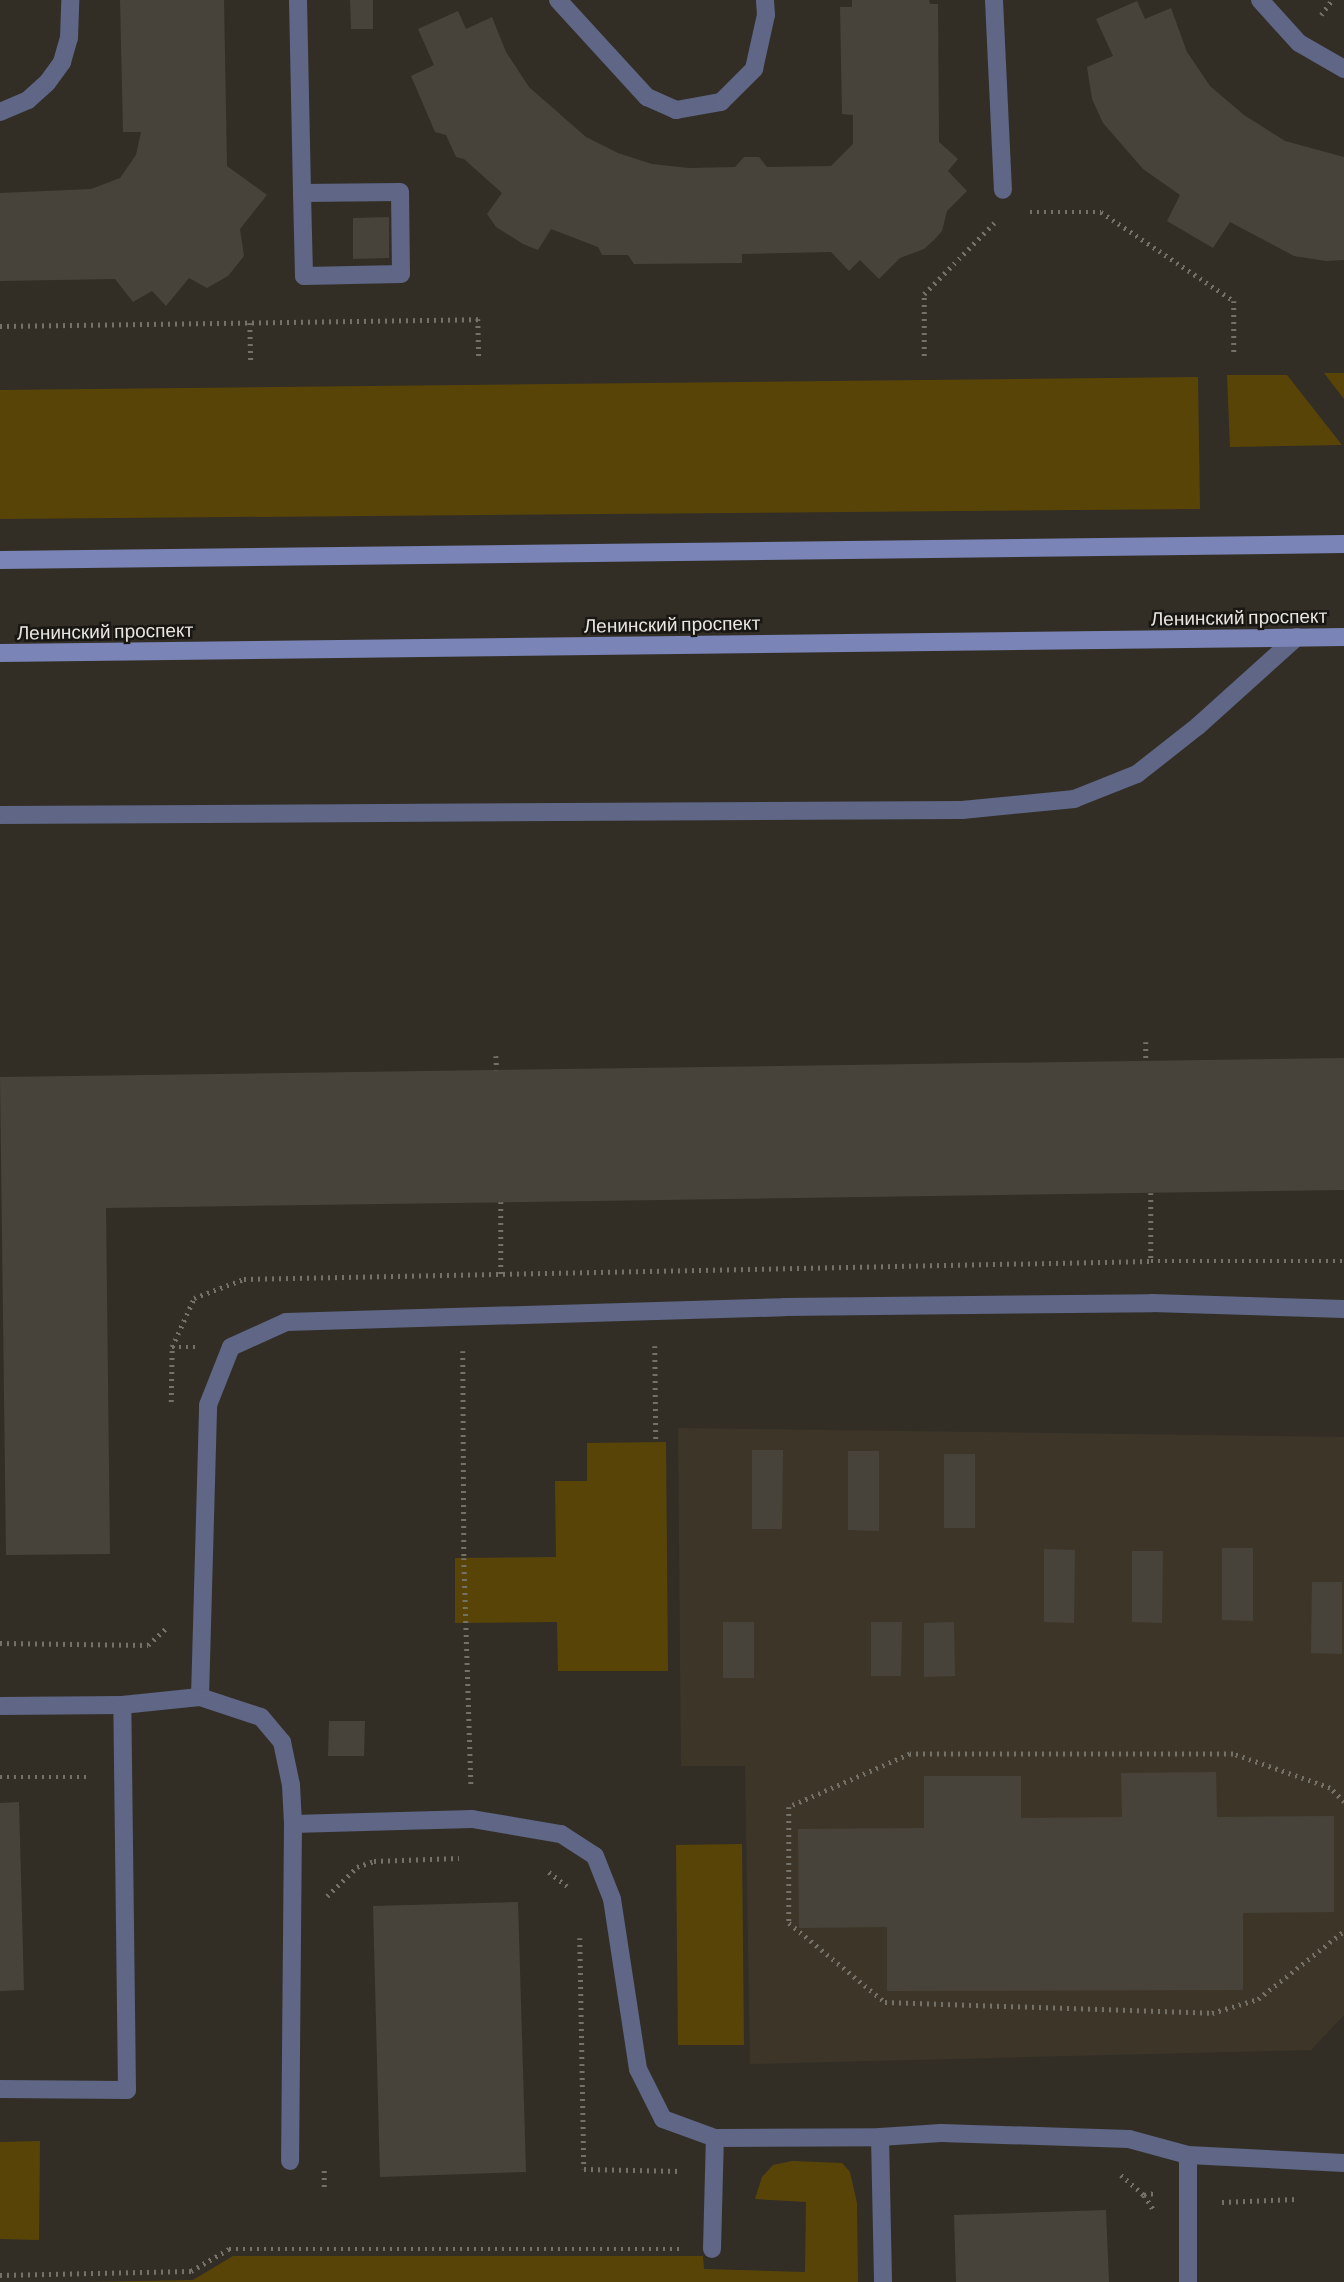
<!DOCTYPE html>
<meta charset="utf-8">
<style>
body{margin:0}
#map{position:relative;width:1344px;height:2282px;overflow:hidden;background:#322e26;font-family:Barlow,sans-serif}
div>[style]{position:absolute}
.built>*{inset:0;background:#3d3628}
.green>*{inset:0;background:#594408}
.building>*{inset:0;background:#47433a}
.path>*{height:4.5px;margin-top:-2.25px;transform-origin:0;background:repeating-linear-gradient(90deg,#747169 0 2px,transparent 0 7px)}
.lane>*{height:18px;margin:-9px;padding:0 9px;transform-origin:9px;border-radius:9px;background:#5f6686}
.street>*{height:18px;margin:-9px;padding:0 9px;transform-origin:9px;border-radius:9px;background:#5f6686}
.secondary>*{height:18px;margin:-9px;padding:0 9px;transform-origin:9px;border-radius:9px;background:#7a84b7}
span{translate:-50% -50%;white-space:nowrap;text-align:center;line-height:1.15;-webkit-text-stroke:5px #181713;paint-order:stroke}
.street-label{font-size:19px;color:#e9e6e0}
</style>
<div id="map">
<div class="built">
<div style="clip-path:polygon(678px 1428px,1344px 1437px,1344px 2015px,1311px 2050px,750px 2064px,745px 1766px,681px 1766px)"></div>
</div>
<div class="green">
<div style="clip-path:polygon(1324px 373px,1344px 373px,1344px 399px)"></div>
<div style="clip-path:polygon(1227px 375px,1287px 375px,1342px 445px,1230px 447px)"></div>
<div style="clip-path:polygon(1198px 377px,1200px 509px,0 519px,0 390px)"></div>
<div style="clip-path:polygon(666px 1442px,668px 1671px,558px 1671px,557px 1622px,455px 1623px,455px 1558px,556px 1557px,555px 1481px,587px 1481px,587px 1443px)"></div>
<div style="clip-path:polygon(742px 1844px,744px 2045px,678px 2045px,676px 1845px)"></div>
<div style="clip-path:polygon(40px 2141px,39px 2240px,0 2239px,0 2142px)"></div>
<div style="clip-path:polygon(792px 2161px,842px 2163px,850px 2172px,857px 2203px,858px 2282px,85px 2282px,193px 2280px,233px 2256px,703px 2256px,704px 2269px,805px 2272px,806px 2202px,755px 2199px,762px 2177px,773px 2165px)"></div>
</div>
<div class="building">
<div style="clip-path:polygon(120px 0,224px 0,227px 166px,267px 195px,240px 229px,244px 256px,228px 276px,207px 288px,189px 278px,166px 306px,152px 291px,133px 302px,115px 279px,0 281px,0 193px,91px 189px,120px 178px,136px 155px,141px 132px,123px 132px)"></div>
<div style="clip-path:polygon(350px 0,373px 0,373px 29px,351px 29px)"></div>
<div style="clip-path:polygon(852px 0,929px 0,930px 4px,938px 4px,939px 142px,958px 159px,948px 171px,967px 191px,947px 211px,942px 231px,934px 240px,924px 249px,900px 258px,879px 279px,860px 260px,849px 271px,831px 252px,742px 254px,742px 263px,634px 264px,628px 255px,602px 255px,598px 247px,551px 229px,538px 250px,523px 244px,496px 227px,487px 214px,502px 193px,464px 159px,456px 157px,446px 135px,435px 132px,411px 76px,434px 65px,418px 29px,458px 11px,466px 29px,492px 17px,506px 52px,529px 87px,586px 137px,618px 153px,652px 164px,689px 168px,735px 167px,744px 157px,759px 157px,767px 167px,831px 166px,853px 144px,853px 115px,842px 114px,840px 7px,852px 7px)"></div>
<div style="clip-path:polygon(1137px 1px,1145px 19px,1171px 8px,1187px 52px,1210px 86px,1244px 115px,1285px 141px,1344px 157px,1344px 260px,1326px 261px,1294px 256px,1230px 222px,1213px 248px,1167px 221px,1180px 195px,1143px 169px,1103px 123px,1092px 99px,1087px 67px,1113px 56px,1096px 19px)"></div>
<div style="clip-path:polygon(389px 217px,389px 258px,353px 259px,353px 218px)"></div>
<div style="clip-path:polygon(1344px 1058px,1344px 1190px,106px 1208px,110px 1554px,6px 1555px,0 1077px)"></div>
<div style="clip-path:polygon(752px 1450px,783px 1450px,782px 1529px,752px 1529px)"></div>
<div style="clip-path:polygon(848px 1451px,879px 1451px,879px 1531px,848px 1530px)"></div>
<div style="clip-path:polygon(944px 1454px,975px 1454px,975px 1528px,944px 1528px)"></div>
<div style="clip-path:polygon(1222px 1548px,1253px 1548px,1253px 1621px,1222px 1620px)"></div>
<div style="clip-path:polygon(1044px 1549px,1075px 1550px,1074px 1623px,1044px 1622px)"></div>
<div style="clip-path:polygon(1132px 1551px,1163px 1551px,1162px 1623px,1132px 1622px)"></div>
<div style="clip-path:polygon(1312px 1582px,1342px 1582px,1342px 1654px,1311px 1653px)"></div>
<div style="clip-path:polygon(723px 1622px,754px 1622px,754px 1678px,723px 1678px)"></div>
<div style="clip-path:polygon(871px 1622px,902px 1622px,901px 1676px,871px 1676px)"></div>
<div style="clip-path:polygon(954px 1622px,955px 1676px,924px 1677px,924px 1623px)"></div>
<div style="clip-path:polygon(329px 1721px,365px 1721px,364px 1756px,328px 1756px)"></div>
<div style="clip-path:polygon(1216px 1772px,1217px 1817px,1334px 1816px,1334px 1912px,1243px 1913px,1243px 1990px,887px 1991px,887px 1927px,799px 1928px,798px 1829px,924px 1828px,924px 1776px,1021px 1776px,1021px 1818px,1122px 1817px,1121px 1773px)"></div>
<div style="clip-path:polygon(19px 1802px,24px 1990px,0 1991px,0 1803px)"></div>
<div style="clip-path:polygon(518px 1902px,526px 2172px,380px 2177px,373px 1906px)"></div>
<div style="clip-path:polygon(1106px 2210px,1109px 2282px,956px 2282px,954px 2215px)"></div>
</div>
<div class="path">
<div style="left:1321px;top:15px;width:19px;rotate:-54deg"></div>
<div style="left:1030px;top:212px;width:71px"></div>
<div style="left:1101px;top:212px;width:160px;rotate:33.8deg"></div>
<div style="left:1234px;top:301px;width:51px;rotate:90deg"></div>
<div style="left:250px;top:323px;width:40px;rotate:88.6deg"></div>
<div style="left:0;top:326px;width:478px;rotate:-0.8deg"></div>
<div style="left:478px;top:319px;width:41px;rotate:88.6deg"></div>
<div style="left:924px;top:356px;width:62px;rotate:-90deg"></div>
<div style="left:924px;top:294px;width:100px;rotate:-45.4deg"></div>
<div style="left:1146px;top:1042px;width:19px;rotate:90deg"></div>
<div style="left:496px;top:1056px;width:14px;rotate:86deg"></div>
<div style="left:1151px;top:1193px;width:69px;rotate:90deg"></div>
<div style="left:501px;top:1202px;width:72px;rotate:90deg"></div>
<div style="left:655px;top:1346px;width:94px;rotate:89.4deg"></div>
<div style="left:172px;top:1347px;width:23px"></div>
<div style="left:463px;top:1351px;width:207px;rotate:89.7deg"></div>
<div style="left:464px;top:1558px;width:228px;rotate:88.2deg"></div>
<div style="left:171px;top:1402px;width:55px;rotate:-89deg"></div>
<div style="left:172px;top:1347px;width:54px;rotate:-65.8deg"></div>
<div style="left:194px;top:1298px;width:53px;rotate:-20.8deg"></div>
<div style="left:244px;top:1279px;width:907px;rotate:-1.14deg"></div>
<div style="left:1151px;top:1261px;width:193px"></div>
<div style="left:0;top:1643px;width:148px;rotate:0.8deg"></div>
<div style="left:148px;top:1645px;width:25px;rotate:-43deg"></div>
<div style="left:0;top:1777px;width:90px"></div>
<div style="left:1344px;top:1802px;width:20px;rotate:-135deg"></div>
<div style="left:1330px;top:1788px;width:103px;rotate:-160.7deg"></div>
<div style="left:1233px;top:1754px;width:323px;rotate:180deg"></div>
<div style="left:910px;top:1754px;width:132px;rotate:156.3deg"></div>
<div style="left:789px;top:1807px;width:116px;rotate:90deg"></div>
<div style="left:789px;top:1923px;width:124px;rotate:39.5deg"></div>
<div style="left:885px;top:2002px;width:327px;rotate:1.9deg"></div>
<div style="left:1212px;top:2013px;width:48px;rotate:-16.9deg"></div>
<div style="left:1258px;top:1999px;width:110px;rotate:-38.3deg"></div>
<div style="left:549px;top:1872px;width:23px;rotate:38deg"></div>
<div style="left:327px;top:1896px;width:42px;rotate:-44deg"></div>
<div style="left:357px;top:1867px;width:18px;rotate:-19deg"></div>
<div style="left:374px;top:1861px;width:85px;rotate:-2deg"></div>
<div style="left:580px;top:1938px;width:231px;rotate:89deg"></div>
<div style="left:584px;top:2169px;width:97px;rotate:1.2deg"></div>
<div style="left:1121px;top:2175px;width:30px;rotate:41deg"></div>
<div style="left:1144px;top:2195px;width:10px;rotate:-11deg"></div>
<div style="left:324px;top:2187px;width:17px;rotate:-90deg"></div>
<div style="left:1144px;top:2195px;width:17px;rotate:57deg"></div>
<div style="left:1222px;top:2202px;width:76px;rotate:-2.3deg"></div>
<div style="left:0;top:2275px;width:191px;rotate:-1.2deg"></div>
<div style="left:191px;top:2271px;width:44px;rotate:-30.1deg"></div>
<div style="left:229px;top:2249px;width:450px"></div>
</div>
<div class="lane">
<div style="left:298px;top:0;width:193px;rotate:88.8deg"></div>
<div style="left:302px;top:193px;width:83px;rotate:88.6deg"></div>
<div style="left:304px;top:276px;width:97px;rotate:-1.2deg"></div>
<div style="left:401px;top:274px;width:82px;rotate:-90.7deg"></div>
<div style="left:400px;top:192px;width:98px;rotate:179.4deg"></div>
<div style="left:558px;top:0;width:132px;rotate:47.5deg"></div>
<div style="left:647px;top:97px;width:32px;rotate:24deg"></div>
<div style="left:676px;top:110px;width:46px;rotate:-10.1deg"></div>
<div style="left:721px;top:102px;width:47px;rotate:-45deg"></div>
<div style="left:754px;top:69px;width:55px;rotate:-77.5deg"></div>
<div style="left:766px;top:15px;width:15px;rotate:-94deg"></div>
<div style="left:994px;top:0;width:190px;rotate:87.3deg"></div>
<div style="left:1260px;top:0;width:58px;rotate:47.8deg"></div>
<div style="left:1299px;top:43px;width:52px;rotate:30deg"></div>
<div style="left:0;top:112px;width:30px;rotate:-23deg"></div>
<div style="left:28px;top:100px;width:25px;rotate:-42deg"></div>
<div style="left:47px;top:83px;width:26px;rotate:-54deg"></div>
<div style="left:62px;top:62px;width:25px;rotate:-74deg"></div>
<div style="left:69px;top:38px;width:38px;rotate:-88deg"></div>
<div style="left:200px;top:1697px;width:292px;rotate:-88.4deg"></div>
<div style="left:208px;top:1405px;width:62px;rotate:-68.4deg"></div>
<div style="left:231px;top:1347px;width:60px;rotate:-24.4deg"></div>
<div style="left:286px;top:1322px;width:498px;rotate:-1.7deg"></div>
<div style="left:784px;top:1307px;width:368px;rotate:-0.6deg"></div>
<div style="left:1152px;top:1303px;width:192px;rotate:1.8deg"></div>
<div style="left:0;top:1706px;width:122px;rotate:-0.5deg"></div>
<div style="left:122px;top:1705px;width:78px;rotate:-5.9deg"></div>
<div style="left:200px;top:1697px;width:64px;rotate:18.2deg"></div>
<div style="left:261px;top:1717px;width:33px;rotate:50deg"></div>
<div style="left:282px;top:1742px;width:44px;rotate:78.2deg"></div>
<div style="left:291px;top:1785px;width:39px;rotate:87deg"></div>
<div style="left:293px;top:1824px;width:337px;rotate:90.5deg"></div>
<div style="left:293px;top:1824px;width:179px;rotate:-1.6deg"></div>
<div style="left:472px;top:1819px;width:90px;rotate:9.6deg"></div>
<div style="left:561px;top:1834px;width:40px;rotate:32.9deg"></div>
<div style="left:595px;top:1856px;width:46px;rotate:68.4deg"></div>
<div style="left:612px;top:1899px;width:172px;rotate:81.3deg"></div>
<div style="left:638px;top:2069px;width:56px;rotate:63.4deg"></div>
<div style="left:663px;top:2119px;width:55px;rotate:20.1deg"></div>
<div style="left:715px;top:2138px;width:165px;rotate:-0.3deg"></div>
<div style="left:880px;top:2137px;width:61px;rotate:-3.8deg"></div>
<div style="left:941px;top:2133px;width:188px;rotate:1.8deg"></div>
<div style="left:1129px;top:2139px;width:61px;rotate:15.2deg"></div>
<div style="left:1188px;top:2155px;width:156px;rotate:2.9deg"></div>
<div style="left:0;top:2089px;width:127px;rotate:0.5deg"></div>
<div style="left:127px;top:2090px;width:385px;rotate:-90.7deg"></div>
<div style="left:880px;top:2137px;width:145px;rotate:88.8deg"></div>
<div style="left:712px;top:2249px;width:111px;rotate:-88.5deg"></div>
<div style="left:1188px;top:2282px;width:127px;rotate:-90deg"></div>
</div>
<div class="street">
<div style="left:0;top:815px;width:962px;rotate:-0.3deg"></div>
<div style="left:962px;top:810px;width:113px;rotate:-5.6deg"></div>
<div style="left:1074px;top:799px;width:68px;rotate:-21.6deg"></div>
<div style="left:1137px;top:774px;width:78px;rotate:-38.2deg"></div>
<div style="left:1198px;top:726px;width:133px;rotate:-42deg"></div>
</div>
<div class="secondary">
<div style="left:0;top:560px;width:1344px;rotate:-0.68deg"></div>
<div style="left:0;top:653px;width:1344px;rotate:-0.68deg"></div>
</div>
<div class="street-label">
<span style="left:1239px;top:617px;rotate:-1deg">Ленинский проспект</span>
<span style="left:672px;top:624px;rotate:-1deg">Ленинский проспект</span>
<span style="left:105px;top:631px;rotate:-1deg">Ленинский проспект</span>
</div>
</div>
